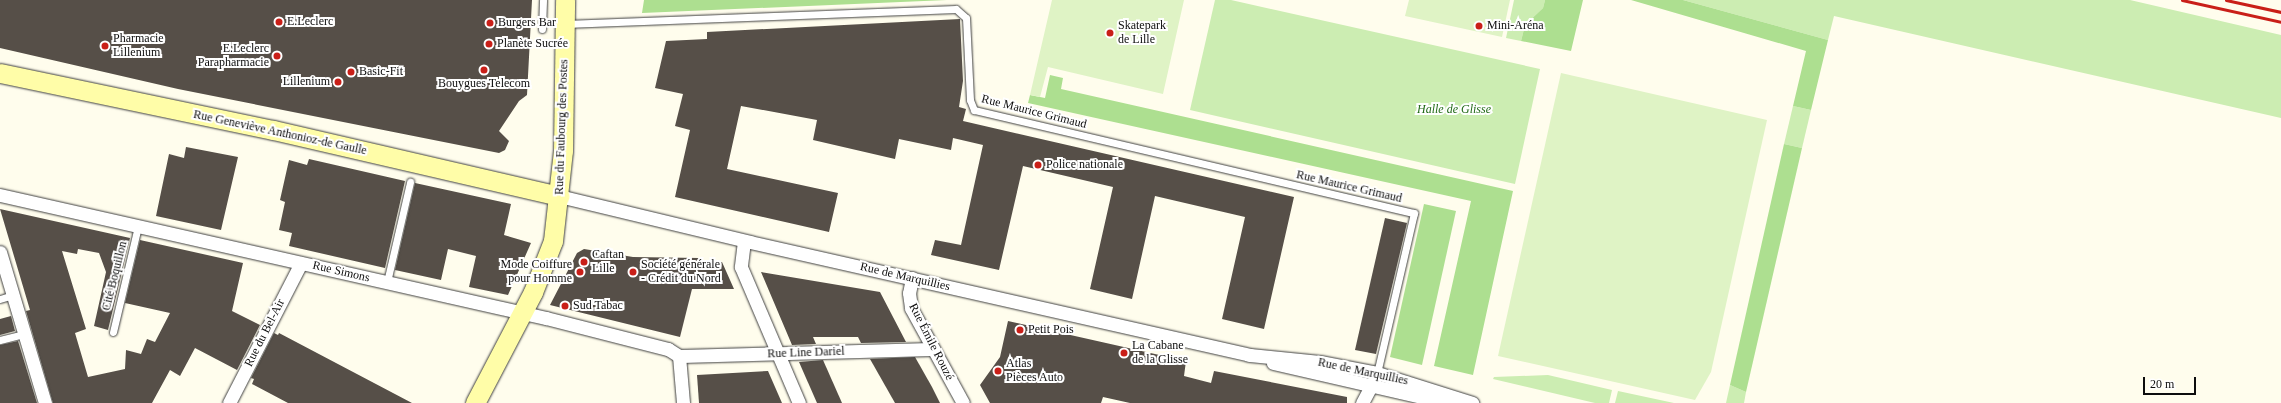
<!DOCTYPE html>
<meta charset="utf-8">
<style>
body{margin:0}
#map{position:relative;width:2281px;height:403px;overflow:hidden;background:#fffded;font-family:"Times New Roman",serif}
div>[style]{position:absolute}
.green>*{inset:0;background:#ccedb2}
.forest>*{inset:0;background:#addf90}
.pitch>*{inset:0;background:#dff3c5}
.building>*{inset:0;background:#564f48}
.roads{filter:drop-shadow(0 0 1px #404040) drop-shadow(0 0 1px #404040)}
.lane>*{height:7px;margin:-3.5px;padding:0 3.5px;transform-origin:3.5px;border-radius:3.5px;background:#fff}
.street>*{height:13px;margin:-6.5px;padding:0 6.5px;transform-origin:6.5px;border-radius:6.5px;background:#fff}
.secondary>*{height:19px;margin:-9.5px;padding:0 9.5px;transform-origin:9.5px;border-radius:9.5px;background:#fffda8}
.rail>*{height:3px;margin:-1.5px;padding:0 1.5px;transform-origin:1.5px;border-radius:1.5px;background:#c91f18}
.dots>*{width:11px;height:11px;translate:-50% -50%;box-sizing:border-box;border:2px solid #fff;border-radius:50%}
span{translate:-50% -50%;white-space:nowrap;text-align:center;line-height:1.15;-webkit-text-stroke:4px #fff;paint-order:stroke}
.poi-label{font-size:12px;color:#0d0d0d}
.left{translate:0 -50%;text-align:left}
.right{translate:-100% -50%;text-align:right}
.park-label{font-size:12px;color:#216a17;font-style:italic}
.street-label{font-size:12px;color:#0d0d0d}
.scale{position:absolute;left:2143px;top:377px;width:53px;height:18px;box-sizing:border-box;border:2px solid #0d0d0d;border-top:0;padding-left:5px;font-size:12px;line-height:14px;white-space:nowrap;color:#0d0d0d;-webkit-text-stroke:3px #fff;paint-order:stroke}
</style>
<div id="map">
<div class="green">
<div style="clip-path:polygon(1215px 0,1231px 0,1540px 69px,1515px 184px,1190px 110px)"></div>
<div style="clip-path:polygon(1514px 0,1545px 0,1543px 8px,1525px 25px,1521px 41px,1506px 38px)"></div>
<div style="clip-path:polygon(1683px 0,2130px 0,2281px 35px,2281px 118px,1834px 16px,1828px 40px)"></div>
<div style="clip-path:polygon(1793px 106px,1811px 110px,1802px 148px,1784px 144px)"></div>
<div style="clip-path:polygon(1548px 375px,1612px 390px,1609px 403px,1595px 403px,1493px 379px,1494px 377px)"></div>
<div style="clip-path:polygon(1730px 385px,1746px 392px,1744px 403px,1726px 403px)"></div>
<div style="clip-path:polygon(1618px 391px,1674px 403px,1615px 403px)"></div>
</div>
<div class="forest">
<div style="clip-path:polygon(644px 0,947px 0,642px 13px)"></div>
<div style="clip-path:polygon(1545px 0,1583px 0,1571px 51px,1521px 41px,1525px 25px,1543px 8px)"></div>
<div style="clip-path:polygon(1631px 0,1683px 0,1828px 40px,1811px 110px,1793px 106px,1806px 51px)"></div>
<div style="clip-path:polygon(1050px 75px,1063px 78px,1061px 89px,1513px 191px,1473px 375px,1434px 366px,1471px 201px,1028px 103px,1030px 95px,1045px 98px)"></div>
<div style="clip-path:polygon(1784px 144px,1802px 148px,1746px 392px,1730px 385px)"></div>
<div style="clip-path:polygon(1424px 204px,1456px 211px,1422px 365px,1390px 357px)"></div>
</div>
<div class="pitch">
<div style="clip-path:polygon(1052px 0,1184px 0,1163px 94px,1048px 67px,1040px 97px,1030px 95px)"></div>
<div style="clip-path:polygon(1409px 0,1510px 0,1502px 37px,1405px 16px)"></div>
<div style="clip-path:polygon(1561px 73px,1767px 120px,1711px 372px,1695px 400px,1498px 356px)"></div>
</div>
<div class="building">
<div style="clip-path:polygon(0 0,532px 0,527px 95px,519px 101px,499px 131px,509px 141px,505px 150px,499px 153px,178px 89px,0 48px)"></div>
<div style="clip-path:polygon(960px 19px,963px 81px,959px 107px,966px 109px,963px 121px,1294px 197px,1264px 329px,1222px 319px,1245px 217px,1155px 196px,1132px 299px,1090px 289px,1113px 187px,1023px 166px,999px 270px,931px 255px,935px 240px,961px 245px,983px 145px,953px 138px,951px 150px,899px 139px,895px 159px,813px 140px,817px 120px,741px 106px,727px 169px,838px 193px,829px 232px,675px 197px,690px 130px,675px 126px,683px 94px,655px 88px,666px 41px,707px 39px,707px 32px)"></div>
<div style="clip-path:polygon(186px 147px,238px 157px,221px 230px,156px 216px,169px 154px,184px 158px)"></div>
<div style="clip-path:polygon(309px 159px,405px 181px,385px 268px,289px 246px,292px 233px,279px 230px,285px 202px,280px 200px,289px 160px,307px 165px)"></div>
<div style="clip-path:polygon(415px 183px,511px 204px,504px 235px,531px 243px,508px 295px,469px 287px,476px 256px,448px 249px,441px 280px,395px 270px)"></div>
<div style="clip-path:polygon(0 209px,130px 238px,108px 330px,94px 326px,106px 272px,99px 253px,78px 249px,77px 254px,62px 251px,86px 329px,75px 333px,88px 377px,125px 369px,126px 350px,141px 354px,147px 339px,155px 342px,170px 313px,125px 303px,140px 240px,243px 263px,232px 311px,260px 325px,237px 370px,195px 348px,180px 376px,170px 370px,152px 403px,53px 403px,26px 311px,30px 310px)"></div>
<div style="clip-path:polygon(1385px 218px,1407px 223px,1376px 354px,1355px 350px)"></div>
<div style="clip-path:polygon(584px 249px,633px 257px,699px 258px,698px 261px,722px 262px,734px 289px,692px 289px,680px 337px,550px 305px,577px 253px)"></div>
<div style="clip-path:polygon(761px 272px,880px 292px,906px 342px,861px 343px,858px 337px,813px 337px,816px 344px,792px 345px)"></div>
<div style="clip-path:polygon(11px 316px,15px 331px,0 335px,0 319px)"></div>
<div style="clip-path:polygon(1008px 321px,1186px 361px,1184px 376px,1211px 383px,1214px 371px,1347px 397px,1347px 403px,1130px 403px,1103px 397px,1101px 403px,990px 403px,980px 385px,1000px 357px)"></div>
<div style="clip-path:polygon(274px 333px,278px 335px,279px 333px,412px 403px,288px 403px,252px 384px,254px 379px,251px 378px)"></div>
<div style="clip-path:polygon(18px 341px,37px 403px,0 403px,0 345px)"></div>
<div style="clip-path:polygon(915px 357px,932px 387px,940px 403px,895px 403px,870px 359px)"></div>
<div style="clip-path:polygon(823px 360px,842px 403px,817px 403px,799px 362px)"></div>
<div style="clip-path:polygon(768px 371px,782px 403px,699px 403px,697px 375px)"></div>
</div>
<div class="roads">
<div class="lane">
<div style="left:565px;top:24px;width:391px;rotate:-2.2deg"></div>
<div style="left:956px;top:9px;width:13px;rotate:42deg"></div>
<div style="left:966px;top:18px;width:82px;rotate:87.2deg"></div>
<div style="left:970px;top:100px;width:11px;rotate:68deg"></div>
<div style="left:974px;top:110px;width:452px;rotate:13.2deg"></div>
<div style="left:1414px;top:213px;width:164px;rotate:103deg"></div>
<div style="left:542px;top:29px;width:29px;rotate:-88deg"></div>
<div style="left:387px;top:282px;width:103px;rotate:-77deg"></div>
<div style="left:0;top:299px;width:14px;rotate:-17deg"></div>
<div style="left:113px;top:332px;width:109px;rotate:-76.7deg"></div>
<div style="left:0;top:340px;width:25px;rotate:-14deg"></div>
</div>
<div class="street">
<div style="left:0;top:195px;width:560px;rotate:12.7deg"></div>
<div style="left:546px;top:318px;width:126px;rotate:14.3deg"></div>
<div style="left:668px;top:349px;width:13px;rotate:32deg"></div>
<div style="left:559px;top:196px;width:196px;rotate:13.5deg"></div>
<div style="left:750px;top:242px;width:513px;rotate:12.73deg"></div>
<div style="left:1250px;top:355px;width:70px;rotate:5.7deg"></div>
<div style="left:1320px;top:362px;width:58px;rotate:10.9deg"></div>
<div style="left:1377px;top:373px;width:100px;rotate:17.5deg"></div>
<div style="left:744px;top:241px;width:26px;rotate:97deg"></div>
<div style="left:741px;top:267px;width:148px;rotate:66.9deg"></div>
<div style="left:0;top:252px;width:158px;rotate:73.4deg"></div>
<div style="left:912px;top:278px;width:15px;rotate:101deg"></div>
<div style="left:909px;top:293px;width:15px;rotate:82deg"></div>
<div style="left:911px;top:308px;width:108px;rotate:61.3deg"></div>
<div style="left:679px;top:356px;width:254px;rotate:-1.6deg"></div>
<div style="left:679px;top:356px;width:47px;rotate:85.1deg"></div>
<div style="left:1273px;top:363px;width:180px;rotate:12.9deg"></div>
<div style="left:229px;top:403px;width:157px;rotate:-62.8deg"></div>
<div style="left:1362px;top:403px;width:26px;rotate:-62deg"></div>
</div>
<div class="secondary">
<div style="left:0;top:73px;width:279px;rotate:11.8deg"></div>
<div style="left:273px;top:130px;width:294px;rotate:13deg"></div>
<div style="left:475px;top:403px;width:125px;rotate:-62.4deg"></div>
<div style="left:533px;top:292px;width:55px;rotate:-68.6deg"></div>
<div style="left:553px;top:241px;width:91px;rotate:-83.7deg"></div>
<div style="left:563px;top:151px;width:151px;rotate:-89.2deg"></div>
</div>
</div>
<div class="rail">
<div style="left:2182px;top:0;width:101px;rotate:12.5deg"></div>
<div style="left:2226px;top:0;width:56px;rotate:12.3deg"></div>
</div>
<div class="dots">
<div style="left:279px;top:22px;background:#c91f18"></div>
<div style="left:490px;top:23px;background:#c91f18"></div>
<div style="left:1479px;top:26px;background:#c91f18"></div>
<div style="left:1110px;top:33px;background:#c91f18"></div>
<div style="left:489px;top:44px;background:#c91f18"></div>
<div style="left:105px;top:46px;background:#c91f18"></div>
<div style="left:277px;top:56px;background:#c91f18"></div>
<div style="left:484px;top:70px;background:#c91f18"></div>
<div style="left:351px;top:72px;background:#c91f18"></div>
<div style="left:338px;top:82px;background:#c91f18"></div>
<div style="left:1038px;top:165px;background:#c91f18"></div>
<div style="left:584px;top:262px;background:#c91f18"></div>
<div style="left:580px;top:272px;background:#c91f18"></div>
<div style="left:633px;top:272px;background:#c91f18"></div>
<div style="left:565px;top:306px;background:#c91f18"></div>
<div style="left:1020px;top:330px;background:#c91f18"></div>
<div style="left:1124px;top:353px;background:#c91f18"></div>
<div style="left:998px;top:371px;background:#c91f18"></div>
</div>
<div class="poi-label">
<span class="left" style="left:287px;top:22px">E.Leclerc</span>
<span class="left" style="left:498px;top:23px">Burgers Bar</span>
<span class="left" style="left:1118px;top:33px">Skatepark<br>de Lille</span>
<span class="left" style="left:1487px;top:26px">Mini-Aréna</span>
<span class="left" style="left:113px;top:46px">Pharmacie<br>Lillenium</span>
<span class="left" style="left:497px;top:44px">Planète Sucrée</span>
<span class="right" style="left:269px;top:56px">E.Leclerc<br>Parapharmacie</span>
<span class="left" style="left:359px;top:72px">Basic-Fit</span>
<span class="right" style="left:330px;top:82px">Lillenium</span>
<span style="left:484px;top:84px">Bouygues Telecom</span>
<span class="left" style="left:1046px;top:165px">Police nationale</span>
<span class="left" style="left:592px;top:262px">Caftan<br>Lille</span>
<span class="right" style="left:572px;top:272px">Mode Coiffure<br>pour Homme</span>
<span class="left" style="left:641px;top:272px">Société générale<br>- Crédit du Nord</span>
<span class="left" style="left:573px;top:306px">Sud Tabac</span>
<span class="left" style="left:1028px;top:330px">Petit Pois</span>
<span class="left" style="left:1132px;top:353px">La Cabane<br>de la Glisse</span>
<span class="left" style="left:1006px;top:371px">Atlas<br>Pièces Auto</span>
</div>
<div class="park-label">
<span style="left:1454px;top:110px">Halle de Glisse</span>
</div>
<div class="street-label">
<span style="left:1034px;top:112px;rotate:14deg">Rue Maurice Grimaud</span>
<span style="left:562px;top:127px;rotate:-88deg">Rue du Faubourg des Postes</span>
<span style="left:280px;top:133px;rotate:12deg">Rue Geneviève Anthonioz-de Gaulle</span>
<span style="left:1349px;top:187px;rotate:13deg">Rue Maurice Grimaud</span>
<span style="left:341px;top:272px;rotate:13deg">Rue Simons</span>
<span style="left:115px;top:276px;rotate:-76deg">Cité Boquillon</span>
<span style="left:905px;top:277px;rotate:13deg">Rue de Marquillies</span>
<span style="left:265px;top:333px;rotate:-63deg">Rue du Bel-Air</span>
<span style="left:931px;top:342px;rotate:63deg">Rue Émile Rouzé</span>
<span style="left:806px;top:353px;rotate:-2deg">Rue Line Dariel</span>
<span style="left:1363px;top:372px;rotate:12deg">Rue de Marquillies</span>
</div>
<div class="scale">20 m</div>
</div>
